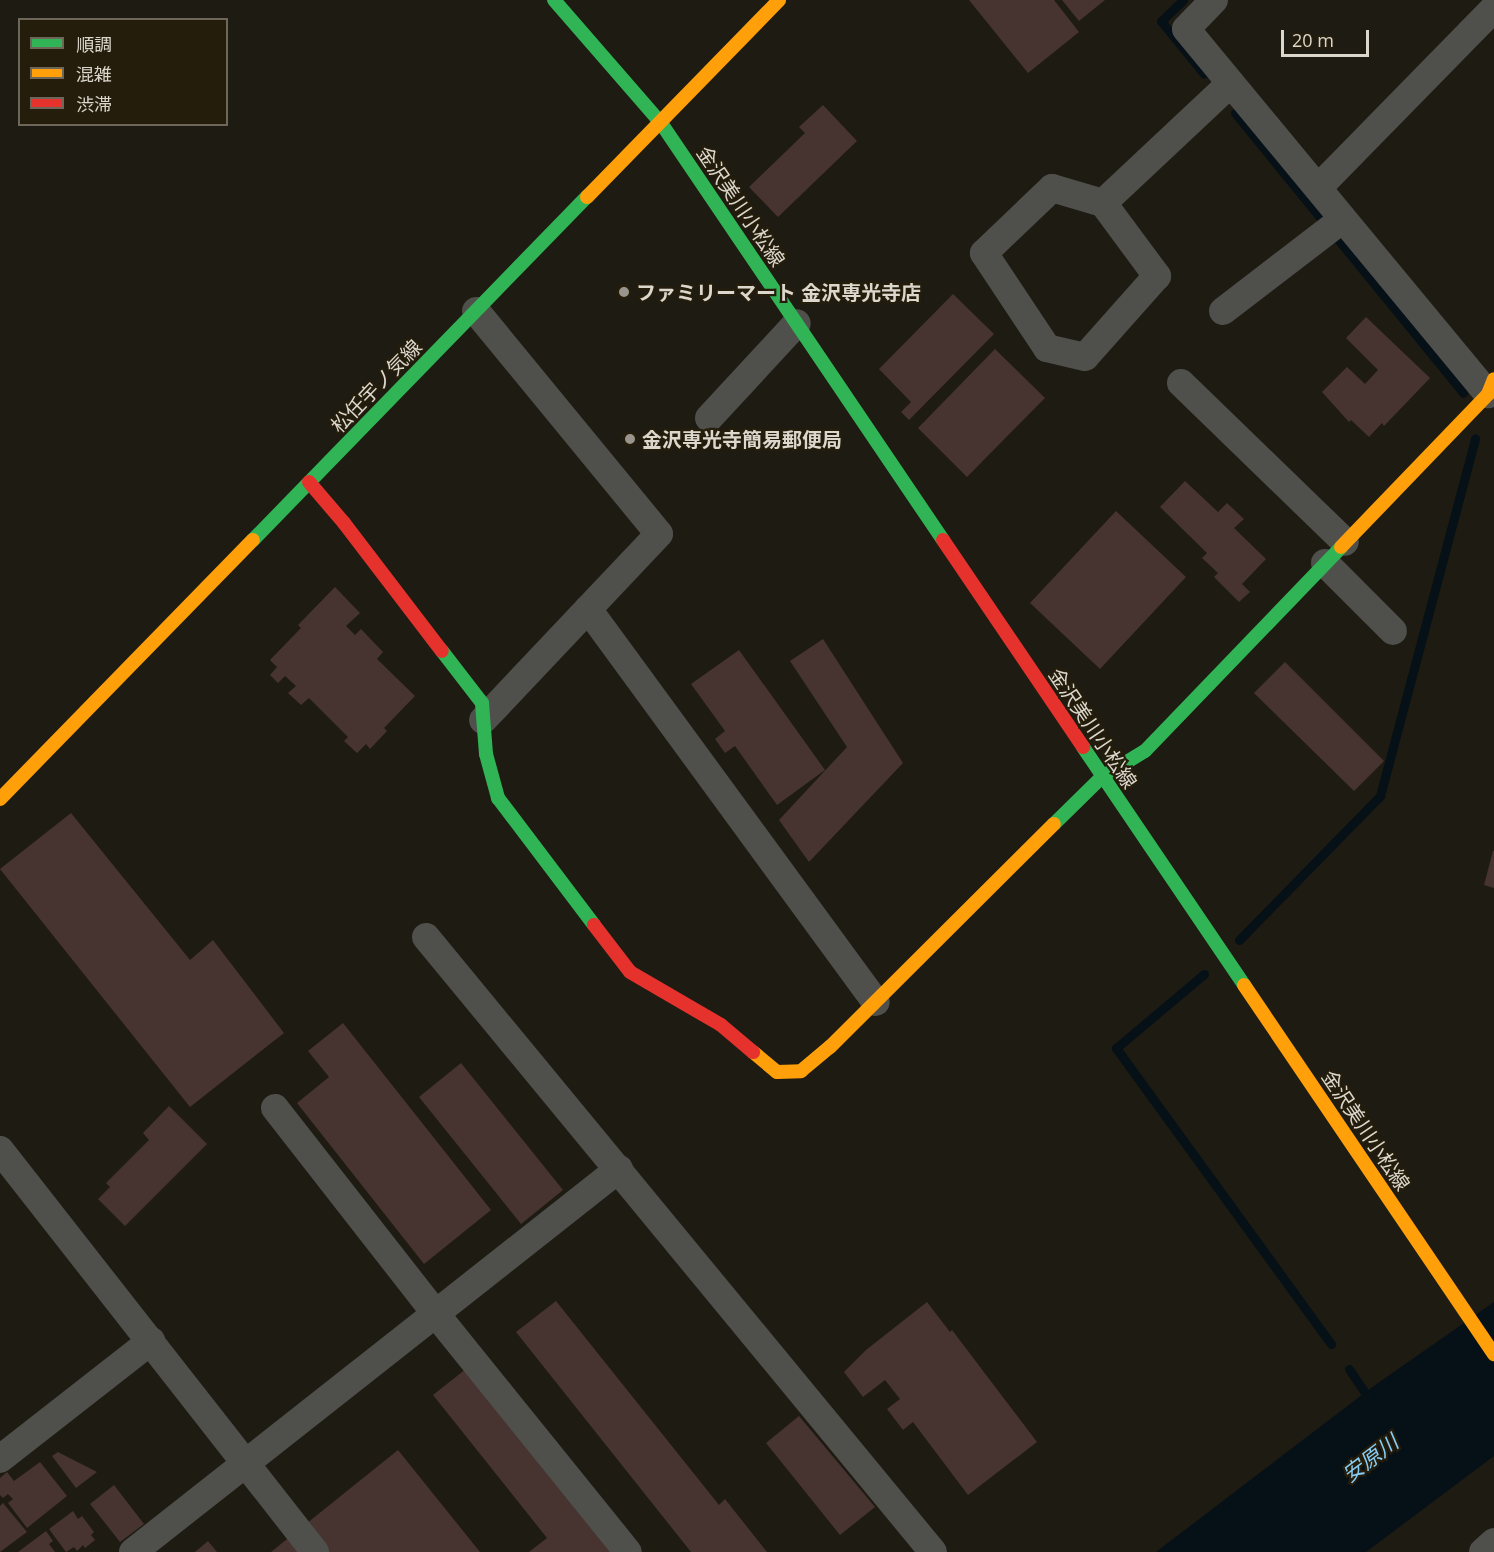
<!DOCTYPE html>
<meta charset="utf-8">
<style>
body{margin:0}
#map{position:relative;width:1494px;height:1552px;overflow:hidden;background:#1e1b12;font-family:"Open Sans","Noto Sans JP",sans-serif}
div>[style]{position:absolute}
.water>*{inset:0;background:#061017}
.stream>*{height:9px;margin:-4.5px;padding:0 4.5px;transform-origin:4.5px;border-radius:4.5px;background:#061017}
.building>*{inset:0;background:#473431}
.street>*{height:28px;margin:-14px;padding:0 14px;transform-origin:14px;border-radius:14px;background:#4f4f4b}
.fast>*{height:14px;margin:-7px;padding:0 7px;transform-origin:7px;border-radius:7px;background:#30b455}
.slow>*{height:14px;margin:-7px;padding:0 7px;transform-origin:7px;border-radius:7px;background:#ff9f0a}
.jam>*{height:14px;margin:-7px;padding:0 7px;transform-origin:7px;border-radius:7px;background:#e5322d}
.dots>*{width:16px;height:16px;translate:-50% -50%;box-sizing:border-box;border:3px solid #241d0c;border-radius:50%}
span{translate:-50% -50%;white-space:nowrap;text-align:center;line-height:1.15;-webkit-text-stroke:4.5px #241d0c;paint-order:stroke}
.street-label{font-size:20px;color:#dcd7cd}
.poi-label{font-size:20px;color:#dcd7cd;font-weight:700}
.left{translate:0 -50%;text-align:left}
.water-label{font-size:21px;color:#87cef8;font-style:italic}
.legend{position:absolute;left:18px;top:18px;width:210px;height:108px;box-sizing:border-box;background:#241d0c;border:2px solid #6e6759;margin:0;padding:8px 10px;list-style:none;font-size:18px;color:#dcd7cd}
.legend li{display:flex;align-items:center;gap:12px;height:30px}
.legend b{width:30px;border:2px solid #6e6759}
.scale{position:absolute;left:1281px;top:30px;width:88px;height:27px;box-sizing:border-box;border:3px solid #dcd7cd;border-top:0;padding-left:8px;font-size:18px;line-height:21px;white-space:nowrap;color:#dcd7cd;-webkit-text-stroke:4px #241d0c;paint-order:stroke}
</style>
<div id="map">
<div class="water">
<div style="clip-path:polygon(1494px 1302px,1494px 1456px,1366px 1552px,1156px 1552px,1371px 1388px)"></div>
</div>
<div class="stream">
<div style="left:1183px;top:0;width:30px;rotate:136deg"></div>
<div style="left:1161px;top:21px;width:68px;rotate:50.9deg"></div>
<div style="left:1235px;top:113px;width:361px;rotate:50.8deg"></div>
<div style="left:1239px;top:940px;width:202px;rotate:-45.6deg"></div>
<div style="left:1380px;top:796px;width:370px;rotate:-75.1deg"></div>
<div style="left:1204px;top:974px;width:115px;rotate:139.9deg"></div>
<div style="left:1116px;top:1048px;width:366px;rotate:54deg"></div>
<div style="left:1349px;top:1369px;width:40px;rotate:56deg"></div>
</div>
<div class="building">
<div style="clip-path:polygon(969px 0,1054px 0,1079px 32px,1028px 73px)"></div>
<div style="clip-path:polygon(1062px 0,1105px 0,1079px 21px)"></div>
<div style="clip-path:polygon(823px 105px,857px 141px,778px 217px,749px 187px,805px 133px,799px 127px)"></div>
<div style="clip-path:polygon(953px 294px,994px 334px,909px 420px,901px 412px,911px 402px,879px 369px)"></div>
<div style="clip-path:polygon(1366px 317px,1430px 378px,1384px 426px,1382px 423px,1369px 437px,1351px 420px,1349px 422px,1322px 392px,1347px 367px,1365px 384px,1378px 370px,1346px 338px)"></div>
<div style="clip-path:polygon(995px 349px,1045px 398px,967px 477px,918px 428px)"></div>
<div style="clip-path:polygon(1185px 481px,1218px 512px,1227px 503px,1244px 519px,1234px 528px,1266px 559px,1242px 584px,1250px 592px,1239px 602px,1214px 577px,1218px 573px,1202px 558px,1207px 553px,1160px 507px)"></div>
<div style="clip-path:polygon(1116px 511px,1186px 577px,1100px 669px,1030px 603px)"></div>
<div style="clip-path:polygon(335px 587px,360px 613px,346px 626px,355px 635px,361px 629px,383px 652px,377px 659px,415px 696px,384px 728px,387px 731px,370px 749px,366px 744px,357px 753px,344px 741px,348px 737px,309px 698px,301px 705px,288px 693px,296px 686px,285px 676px,278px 683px,270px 675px,277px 667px,270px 660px,301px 628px,298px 625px)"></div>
<div style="clip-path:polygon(823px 639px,903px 763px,809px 862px,779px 820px,847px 747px,790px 661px)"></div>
<div style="clip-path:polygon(739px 650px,825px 770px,777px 805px,735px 746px,725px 753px,715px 739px,725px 731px,691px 684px)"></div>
<div style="clip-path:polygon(1285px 662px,1384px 761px,1354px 791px,1254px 693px)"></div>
<div style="clip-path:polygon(71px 813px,190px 960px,213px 940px,284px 1033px,190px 1107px,0 869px)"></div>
<div style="clip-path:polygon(1493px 851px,1494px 851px,1494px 888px,1484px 885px)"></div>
<div style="clip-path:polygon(343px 1023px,491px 1210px,424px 1264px,297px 1103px,329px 1077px,308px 1051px)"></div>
<div style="clip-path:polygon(461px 1063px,563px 1190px,521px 1224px,419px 1097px)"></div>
<div style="clip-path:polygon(169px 1106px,207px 1144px,125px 1226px,98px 1199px,110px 1187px,106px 1183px,149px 1140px,143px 1133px)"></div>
<div style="clip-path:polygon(556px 1301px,719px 1505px,725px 1499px,767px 1552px,691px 1552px,516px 1332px)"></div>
<div style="clip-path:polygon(927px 1302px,950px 1332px,952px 1330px,1037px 1442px,968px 1495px,913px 1422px,903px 1430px,887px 1409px,900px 1399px,885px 1380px,863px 1397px,844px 1372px,866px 1350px)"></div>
<div style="clip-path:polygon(476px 1361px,625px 1552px,529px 1552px,547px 1538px,433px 1395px)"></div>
<div style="clip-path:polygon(799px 1416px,875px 1507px,840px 1535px,766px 1443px)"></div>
<div style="clip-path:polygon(398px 1450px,480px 1552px,271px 1552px)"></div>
<div style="clip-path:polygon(58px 1452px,97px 1472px,76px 1488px,52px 1456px)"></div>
<div style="clip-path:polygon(40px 1462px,67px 1496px,27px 1528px,8px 1503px,13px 1499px,8px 1494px,3px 1498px,0 1495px,0 1478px,7px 1472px,14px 1481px)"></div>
<div style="clip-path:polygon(114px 1485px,144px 1524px,120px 1542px,90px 1504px)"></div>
<div style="clip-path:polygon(3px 1503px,27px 1532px,0 1552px,0 1506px)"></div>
<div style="clip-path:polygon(73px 1511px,78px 1519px,82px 1516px,94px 1532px,91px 1535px,95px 1540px,85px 1548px,83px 1545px,77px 1551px,74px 1547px,66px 1552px,49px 1529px)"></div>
<div style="clip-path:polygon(46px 1531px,53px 1541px,49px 1544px,55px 1552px,18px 1552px)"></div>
<div style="clip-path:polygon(208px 1541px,217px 1552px,195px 1552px)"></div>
</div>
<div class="street">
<div style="left:1214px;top:0;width:40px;rotate:134deg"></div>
<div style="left:1186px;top:29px;width:474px;rotate:50.4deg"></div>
<div style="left:1318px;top:188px;width:252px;rotate:-45.6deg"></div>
<div style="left:1103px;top:203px;width:91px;rotate:53.5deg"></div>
<div style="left:1157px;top:276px;width:108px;rotate:131.6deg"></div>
<div style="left:1085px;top:357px;width:39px;rotate:-167deg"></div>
<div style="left:1047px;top:348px;width:114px;rotate:-123.6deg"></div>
<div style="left:984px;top:253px;width:94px;rotate:-43.7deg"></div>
<div style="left:1052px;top:188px;width:53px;rotate:16.4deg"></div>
<div style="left:1103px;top:203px;width:175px;rotate:-43.2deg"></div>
<div style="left:476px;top:311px;width:288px;rotate:50.6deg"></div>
<div style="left:659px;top:534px;width:256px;rotate:133.4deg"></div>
<div style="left:1223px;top:311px;width:151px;rotate:-37.5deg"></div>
<div style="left:1181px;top:383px;width:228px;rotate:44.1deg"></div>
<div style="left:709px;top:418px;width:129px;rotate:-47.2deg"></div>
<div style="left:1325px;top:563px;width:96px;rotate:45deg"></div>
<div style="left:588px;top:609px;width:487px;rotate:53.8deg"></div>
<div style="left:426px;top:937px;width:797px;rotate:50.5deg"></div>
<div style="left:275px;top:1108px;width:260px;rotate:52deg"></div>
<div style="left:435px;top:1313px;width:307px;rotate:51.1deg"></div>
<div style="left:0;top:1150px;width:511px;rotate:51.92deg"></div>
<div style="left:0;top:1459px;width:192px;rotate:-38deg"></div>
<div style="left:133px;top:1552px;width:619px;rotate:-38.24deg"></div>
<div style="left:1483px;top:1552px;width:15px;rotate:-42deg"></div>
</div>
<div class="fast">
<div style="left:554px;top:0;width:163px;rotate:49deg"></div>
<div style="left:661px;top:123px;width:503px;rotate:55.93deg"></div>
<div style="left:253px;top:540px;width:479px;rotate:-45.8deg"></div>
<div style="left:442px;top:651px;width:66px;rotate:52.4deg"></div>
<div style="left:482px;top:703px;width:51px;rotate:85.5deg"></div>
<div style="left:486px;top:754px;width:46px;rotate:74.7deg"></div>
<div style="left:498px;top:798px;width:159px;rotate:52.9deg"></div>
<div style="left:1083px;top:747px;width:287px;rotate:55.9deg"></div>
<div style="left:1054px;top:824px;width:67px;rotate:-44.4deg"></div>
<div style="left:1102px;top:777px;width:50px;rotate:-31.2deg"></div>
<div style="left:1145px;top:751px;width:283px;rotate:-46.1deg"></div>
</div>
<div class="slow">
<div style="left:587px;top:197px;width:275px;rotate:-45.7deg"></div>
<div style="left:1341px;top:547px;width:212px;rotate:-46.1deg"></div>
<div style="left:1488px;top:394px;width:16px;rotate:-68deg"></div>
<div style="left:0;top:799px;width:362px;rotate:-45.7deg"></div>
<div style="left:1244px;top:985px;width:446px;rotate:55.9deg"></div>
<div style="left:753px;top:1052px;width:31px;rotate:40deg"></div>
<div style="left:777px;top:1072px;width:24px;rotate:-2deg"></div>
<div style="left:801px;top:1071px;width:38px;rotate:-40deg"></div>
<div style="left:830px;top:1047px;width:316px;rotate:-44.9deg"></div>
</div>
<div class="jam">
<div style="left:309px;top:482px;width:54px;rotate:49.5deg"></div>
<div style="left:344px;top:523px;width:161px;rotate:52.6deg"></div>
<div style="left:943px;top:540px;width:250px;rotate:55.9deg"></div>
<div style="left:594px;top:925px;width:59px;rotate:52.5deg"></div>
<div style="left:630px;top:972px;width:105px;rotate:30.2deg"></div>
<div style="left:721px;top:1025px;width:42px;rotate:40.2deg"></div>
</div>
<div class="dots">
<div style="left:624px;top:292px;background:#9a958c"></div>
<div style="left:630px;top:439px;background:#9a958c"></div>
</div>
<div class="street-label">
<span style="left:741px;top:206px;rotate:56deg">金沢美川小松線</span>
<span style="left:376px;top:386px;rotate:-46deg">松任宇ノ気線</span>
<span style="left:1093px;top:728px;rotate:56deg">金沢美川小松線</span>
<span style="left:1366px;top:1130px;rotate:56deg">金沢美川小松線</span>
</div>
<div class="poi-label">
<span class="left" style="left:636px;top:292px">ファミリーマート 金沢専光寺店</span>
<span class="left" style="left:642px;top:439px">金沢専光寺簡易郵便局</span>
</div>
<div class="water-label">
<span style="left:1370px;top:1458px;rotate:-37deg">安原川</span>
</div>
<ul class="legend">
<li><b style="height:8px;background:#30b455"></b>順調</li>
<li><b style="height:8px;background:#ff9f0a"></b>混雑</li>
<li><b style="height:8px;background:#e5322d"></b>渋滞</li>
</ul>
<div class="scale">20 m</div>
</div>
